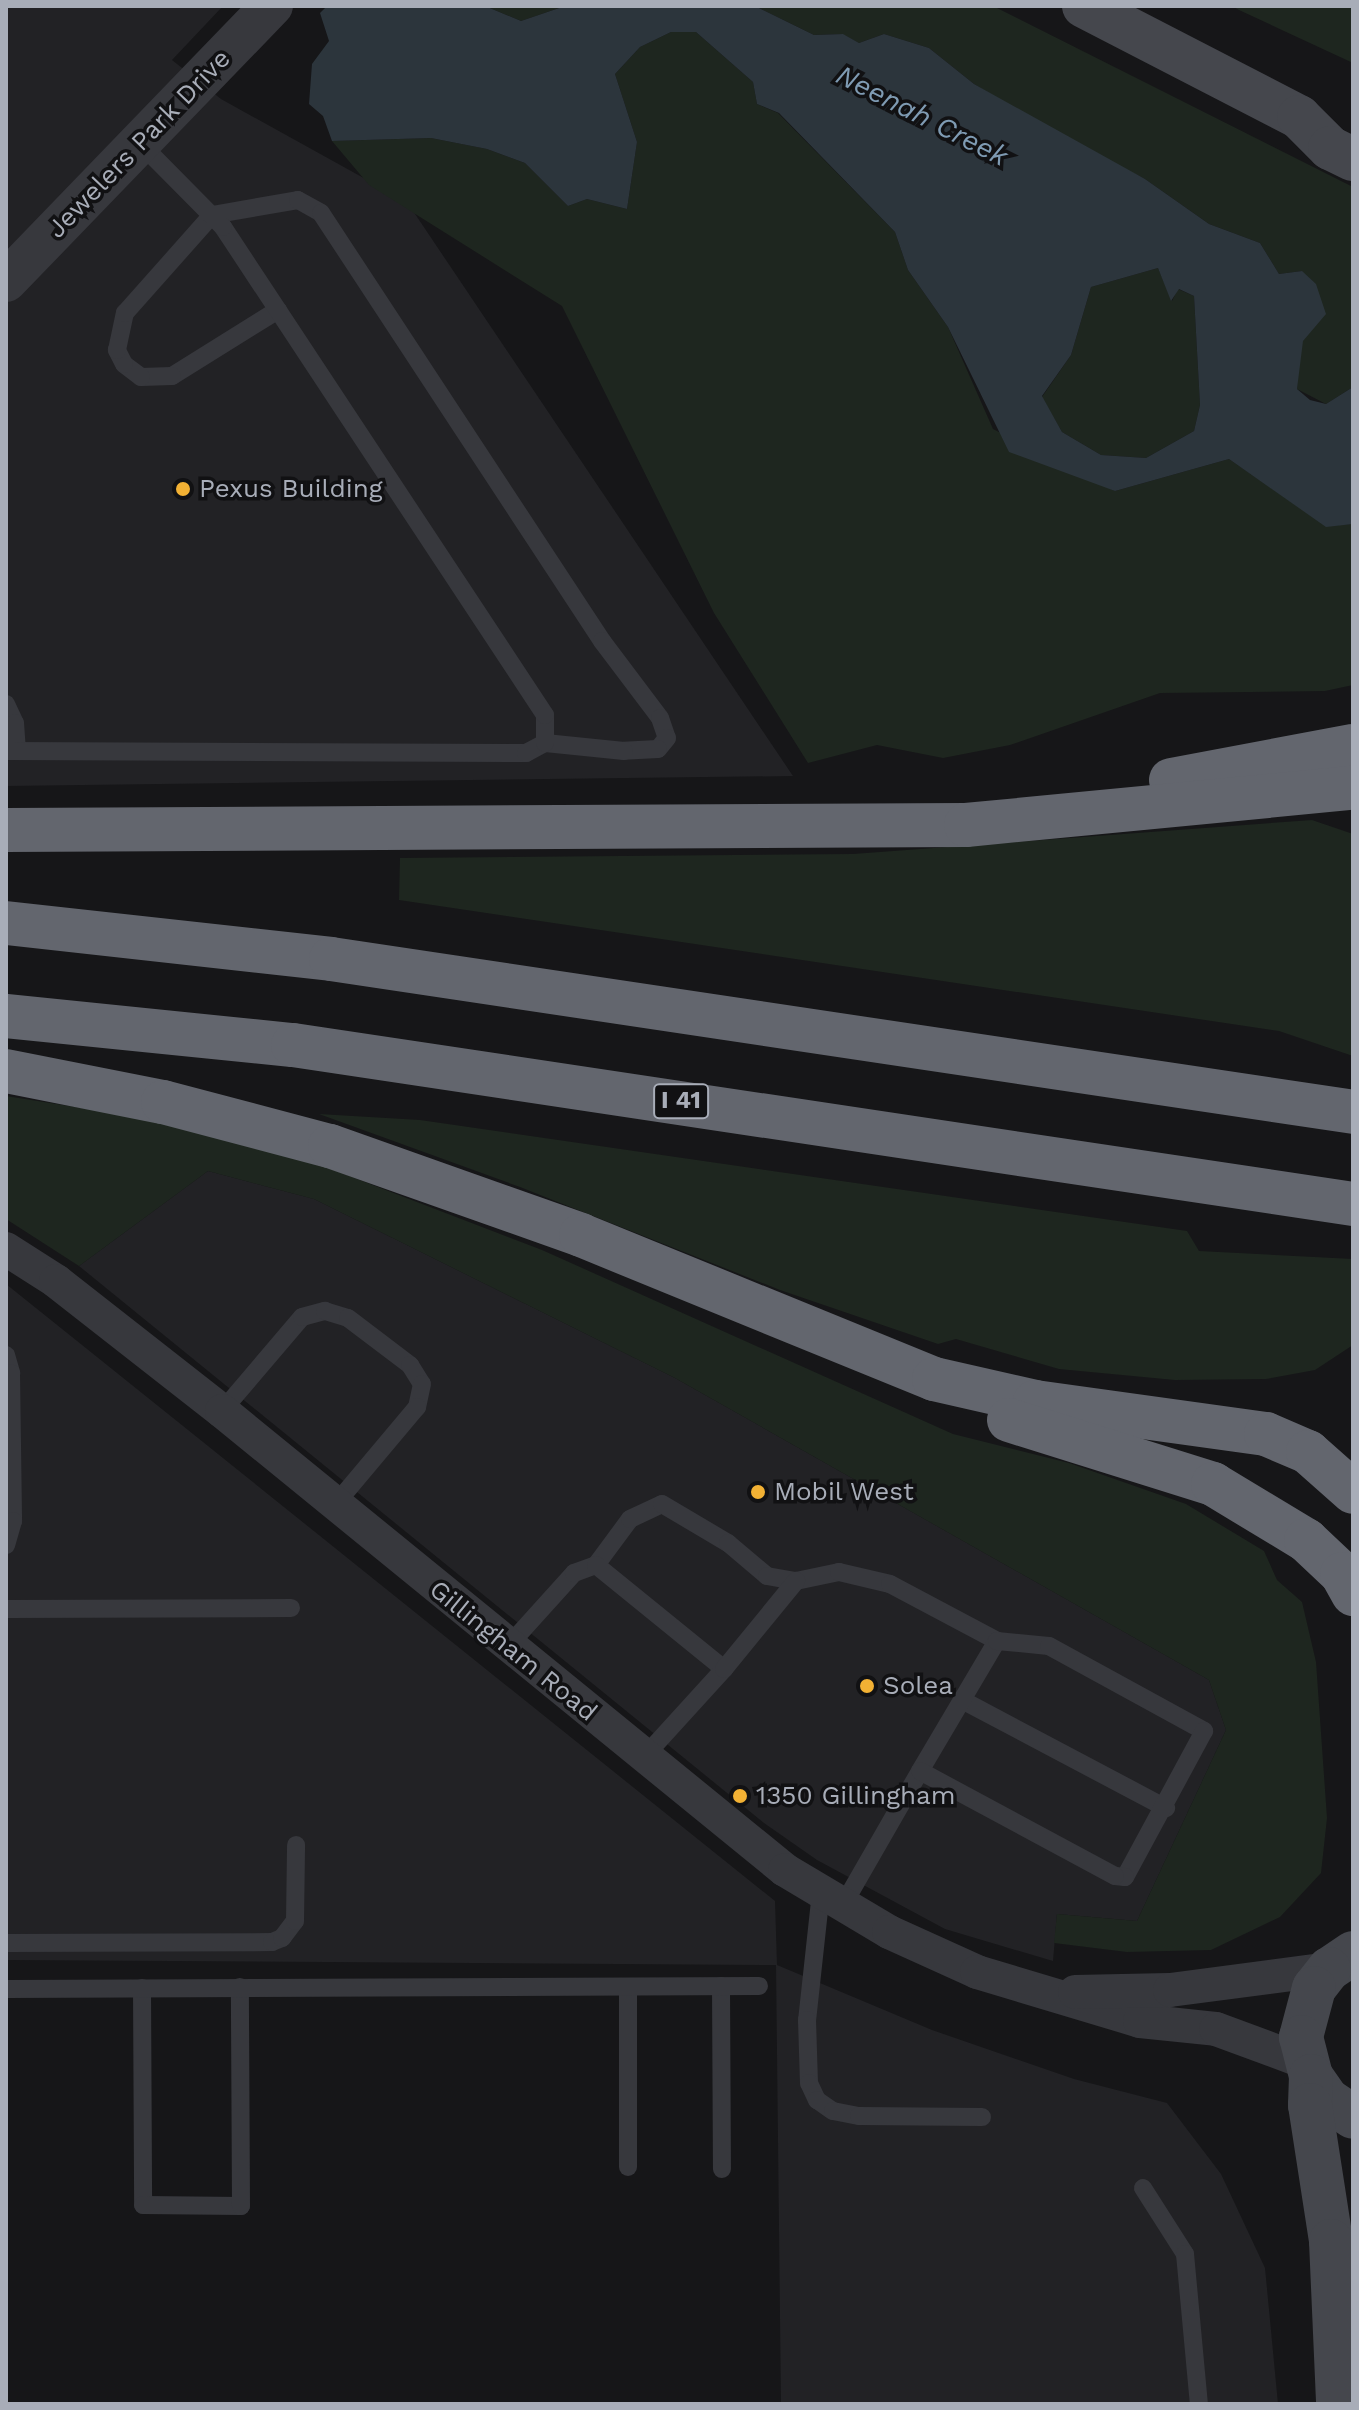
<!DOCTYPE html>
<style>
body{margin:0}
#map{position:relative;width:1359px;height:2410px;overflow:hidden;background:#161618;font-family:"Work Sans",sans-serif}
div>[style]{position:absolute}
.built>*{inset:0;background:#222225}
.green>*{inset:0;background:#1e261f}
.water>*{inset:0;background:#2c353c}
.service>*{height:18px;margin:-9px;padding:0 9px;transform-origin:9px;border-radius:9px;background:#37383d}
.minor>*{height:34px;margin:-17px;padding:0 17px;transform-origin:17px;border-radius:17px;background:#37383d}
.tertiary>*{height:42px;margin:-21px;padding:0 21px;transform-origin:21px;border-radius:21px;background:#37383d}
.secondary>*{height:44px;margin:-22px;padding:0 22px;transform-origin:22px;border-radius:22px;background:#45474d}
.motorway>*{height:44px;margin:-22px;padding:0 22px;transform-origin:22px;border-radius:22px;background:#63666e}
.dots>*{width:22px;height:22px;translate:-50% -50%;box-sizing:border-box;border:4px solid #111113;border-radius:50%}
span{translate:-50% -50%;white-space:nowrap;text-align:center;line-height:1.15;-webkit-text-stroke:7px #111113;paint-order:stroke}
.shield-label span{padding:2px 6px;background:#111113;border:2px solid;border-radius:6px;-webkit-text-stroke-width:0}
.shield-label{font-size:24px;color:#a8adb8;font-weight:700}
.street-label{font-size:26px;color:#a8adb8}
.poi-label{font-size:26px;color:#a8adb8}
.left{translate:0 -50%;text-align:left}
.water-label{font-size:28px;color:#7f9bb3;font-style:italic}
.frame{position:absolute;inset:0;border:8px solid #a8adb8;pointer-events:none}
</style>
<div id="map">
<div class="built">
<div style="clip-path:polygon(6px 6px,223px 6px,172px 60px,221px 99px,407px 202px,793px 776px,6px 786px)"></div>
<div style="clip-path:polygon(208px 1171px,314px 1199px,675px 1378px,1209px 1680px,1226px 1730px,1137px 1921px,1057px 1914px,1053px 1961px,945px 1929px,817px 1860px,764px 1823px,79px 1266px)"></div>
<div style="clip-path:polygon(6px 1284px,775px 1901px,777px 1965px,932px 2030px,1074px 2079px,1167px 2103px,1221px 2174px,1265px 2268px,1278px 2404px,781px 2404px,776px 1965px,6px 1960px)"></div>
</div>
<div class="green">
<div style="clip-path:polygon(485px 6px,565px 6px,521px 21px)"></div>
<div style="clip-path:polygon(755px 6px,993px 6px,1353px 187px,1353px 387px,1326px 404px,1297px 389px,1302px 271px,1279px 274px,1260px 243px,1209px 224px,1145px 179px,1062px 137px,974px 84px,929px 48px,884px 34px,859px 43px,842px 34px,814px 35px)"></div>
<div style="clip-path:polygon(1232px 6px,1353px 6px,1353px 63px,1239px 10px)"></div>
<div style="clip-path:polygon(671px 32px,696px 32px,753px 82px,757px 104px,778px 113px,895px 232px,908px 270px,948px 327px,993px 429px,1115px 491px,1229px 459px,1326px 526px,1353px 524px,1353px 685px,1325px 691px,1160px 693px,1010px 745px,943px 758px,877px 745px,808px 763px,714px 613px,562px 306px,369px 185px,332px 141px,431px 138px,487px 149px,525px 163px,568px 206px,587px 199px,627px 209px,637px 142px,615px 74px,640px 47px)"></div>
<div style="clip-path:polygon(1158px 268px,1172px 301px,1178px 289px,1194px 296px,1200px 405px,1194px 431px,1146px 458px,1101px 455px,1062px 432px,1042px 397px,1071px 355px,1091px 287px)"></div>
<div style="clip-path:polygon(1312px 820px,1353px 834px,1353px 1056px,1279px 1031px,399px 900px,400px 858px,853px 854px)"></div>
<div style="clip-path:polygon(6px 1096px,126px 1115px,292px 1154px,542px 1250px,953px 1434px,1069px 1463px,1186px 1504px,1264px 1551px,1277px 1580px,1302px 1602px,1316px 1662px,1327px 1818px,1321px 1873px,1280px 1917px,1211px 1950px,1127px 1952px,1054px 1943px,1057px 1914px,1137px 1921px,1226px 1730px,1209px 1680px,675px 1378px,314px 1199px,208px 1171px,79px 1266px,6px 1219px)"></div>
<div style="clip-path:polygon(319px 1114px,420px 1120px,1187px 1231px,1199px 1251px,1353px 1259px,1353px 1345px,1315px 1370px,1266px 1379px,1175px 1380px,1059px 1369px,956px 1339px,938px 1344px,780px 1290px,520px 1187px)"></div>
</div>
<div class="water">
<div style="clip-path:polygon(evenodd,327px 6px,485px 6px,521px 21px,565px 6px,755px 6px,814px 35px,843px 34px,859px 43px,884px 34px,929px 48px,974px 84px,1145px 179px,1209px 224px,1260px 243px,1279px 274px,1302px 271px,1316px 284px,1326px 314px,1303px 341px,1297px 389px,1310px 400px,1326px 404px,1353px 387px,1353px 524px,1326px 527px,1229px 459px,1115px 491px,1009px 452px,948px 327px,908px 270px,895px 232px,779px 113px,757px 104px,753px 82px,696px 32px,671px 32px,640px 47px,615px 74px,637px 142px,627px 209px,587px 199px,568px 206px,525px 163px,487px 149px,431px 138px,332px 141px,323px 116px,309px 104px,312px 64px,329px 41px,320px 13px,327px 6px,1158px 268px,1171px 301px,1179px 289px,1194px 296px,1200px 405px,1194px 431px,1146px 458px,1101px 455px,1062px 432px,1042px 396px,1071px 355px,1091px 287px,1158px 268px)"></div>
</div>
<div class="service">
<div style="left:278px;top:310px;width:125px;rotate:148.1deg"></div>
<div style="left:172px;top:376px;width:31px;rotate:178deg"></div>
<div style="left:141px;top:377px;width:21px;rotate:-143deg"></div>
<div style="left:124px;top:364px;width:16px;rotate:-117deg"></div>
<div style="left:117px;top:350px;width:38px;rotate:-78deg"></div>
<div style="left:125px;top:313px;width:131px;rotate:-48.4deg"></div>
<div style="left:212px;top:215px;width:87px;rotate:-9.9deg"></div>
<div style="left:298px;top:200px;width:26px;rotate:29deg"></div>
<div style="left:321px;top:213px;width:512px;rotate:56.71deg"></div>
<div style="left:602px;top:641px;width:96px;rotate:53deg"></div>
<div style="left:660px;top:718px;width:21px;rotate:71deg"></div>
<div style="left:667px;top:738px;width:14px;rotate:129deg"></div>
<div style="left:658px;top:749px;width:34px;rotate:177deg"></div>
<div style="left:624px;top:751px;width:79px;rotate:-174.2deg"></div>
<div style="left:6px;top:704px;width:21px;rotate:65deg"></div>
<div style="left:15px;top:723px;width:28px;rotate:86deg"></div>
<div style="left:6px;top:751px;width:520px;rotate:0.22deg"></div>
<div style="left:526px;top:753px;width:21px;rotate:-28deg"></div>
<div style="left:545px;top:743px;width:28px;rotate:-90deg"></div>
<div style="left:545px;top:715px;width:585px;rotate:-123.42deg"></div>
<div style="left:223px;top:227px;width:118px;rotate:-134.7deg"></div>
<div style="left:6px;top:1355px;width:19px;rotate:74deg"></div>
<div style="left:11px;top:1373px;width:148px;rotate:89.2deg"></div>
<div style="left:13px;top:1521px;width:25px;rotate:106deg"></div>
<div style="left:222px;top:1411px;width:123px;rotate:-49.6deg"></div>
<div style="left:302px;top:1317px;width:24px;rotate:-15deg"></div>
<div style="left:325px;top:1311px;width:24px;rotate:17deg"></div>
<div style="left:348px;top:1318px;width:78px;rotate:37.2deg"></div>
<div style="left:410px;top:1365px;width:22px;rotate:58deg"></div>
<div style="left:422px;top:1384px;width:24px;rotate:102deg"></div>
<div style="left:417px;top:1407px;width:129px;rotate:130deg"></div>
<div style="left:596px;top:1565px;width:57px;rotate:-53.5deg"></div>
<div style="left:630px;top:1519px;width:35px;rotate:-25deg"></div>
<div style="left:662px;top:1504px;width:77px;rotate:30.6deg"></div>
<div style="left:728px;top:1543px;width:51px;rotate:40.2deg"></div>
<div style="left:767px;top:1576px;width:29px;rotate:10deg"></div>
<div style="left:796px;top:1581px;width:44px;rotate:-11.8deg"></div>
<div style="left:839px;top:1572px;width:52px;rotate:13.2deg"></div>
<div style="left:890px;top:1584px;width:121px;rotate:28deg"></div>
<div style="left:6px;top:1609px;width:285px;rotate:-0.2deg"></div>
<div style="left:509px;top:1645px;width:97px;rotate:-47.9deg"></div>
<div style="left:574px;top:1573px;width:23px;rotate:-20deg"></div>
<div style="left:596px;top:1565px;width:165px;rotate:39.1deg"></div>
<div style="left:724px;top:1669px;width:119px;rotate:132.3deg"></div>
<div style="left:724px;top:1669px;width:114px;rotate:-50.7deg"></div>
<div style="left:962px;top:1700px;width:231px;rotate:27.9deg"></div>
<div style="left:821px;top:1892px;width:129px;rotate:96.2deg"></div>
<div style="left:807px;top:2020px;width:63px;rotate:88.2deg"></div>
<div style="left:809px;top:2083px;width:19px;rotate:65deg"></div>
<div style="left:817px;top:2100px;width:19px;rotate:35deg"></div>
<div style="left:833px;top:2111px;width:26px;rotate:11deg"></div>
<div style="left:859px;top:2116px;width:123px;rotate:0.5deg"></div>
<div style="left:843px;top:1905px;width:155px;rotate:-60.1deg"></div>
<div style="left:920px;top:1771px;width:151px;rotate:-59.4deg"></div>
<div style="left:997px;top:1641px;width:52px;rotate:5.5deg"></div>
<div style="left:1049px;top:1646px;width:177px;rotate:28.7deg"></div>
<div style="left:1204px;top:1731px;width:166px;rotate:118.4deg"></div>
<div style="left:1125px;top:1877px;width:10px;rotate:-174deg"></div>
<div style="left:1115px;top:1876px;width:221px;rotate:-151.7deg"></div>
<div style="left:6px;top:1943px;width:266px;rotate:-0.2deg"></div>
<div style="left:272px;top:1942px;width:11px;rotate:-22deg"></div>
<div style="left:282px;top:1938px;width:21px;rotate:-53deg"></div>
<div style="left:295px;top:1921px;width:76px;rotate:-89.2deg"></div>
<div style="left:721px;top:1986px;width:183px;rotate:89.7deg"></div>
<div style="left:628px;top:1987px;width:180px;rotate:90deg"></div>
<div style="left:142px;top:1988px;width:217px;rotate:89.7deg"></div>
<div style="left:143px;top:2205px;width:98px;rotate:0.6deg"></div>
<div style="left:241px;top:2206px;width:219px;rotate:-90.3deg"></div>
<div style="left:6px;top:1989px;width:753px;rotate:-0.23deg"></div>
<div style="left:1143px;top:2188px;width:78px;rotate:57.5deg"></div>
<div style="left:1185px;top:2254px;width:151px;rotate:84.7deg"></div>
</div>
<div class="minor">
<div style="left:6px;top:1249px;width:59px;rotate:32.6deg"></div>
<div style="left:56px;top:1281px;width:211px;rotate:38.1deg"></div>
<div style="left:222px;top:1411px;width:726px;rotate:39.19deg"></div>
<div style="left:785px;top:1870px;width:121px;rotate:30.8deg"></div>
<div style="left:889px;top:1932px;width:97px;rotate:24.4deg"></div>
<div style="left:977px;top:1972px;width:170px;rotate:16.7deg"></div>
<div style="left:1140px;top:2021px;width:76px;rotate:6deg"></div>
<div style="left:1216px;top:2029px;width:95px;rotate:20.3deg"></div>
<div style="left:1075px;top:1992px;width:95px;rotate:-1.2deg"></div>
<div style="left:1170px;top:1990px;width:160px;rotate:-7.5deg"></div>
</div>
<div class="tertiary">
<div style="left:6px;top:281px;width:383px;rotate:-46deg"></div>
</div>
<div class="secondary">
<div style="left:1084px;top:6px;width:242px;rotate:27.3deg"></div>
<div style="left:1299px;top:117px;width:44px;rotate:45deg"></div>
<div style="left:1330px;top:148px;width:25px;rotate:26deg"></div>
<div style="left:1353px;top:1953px;width:29px;rotate:146deg"></div>
<div style="left:1329px;top:1969px;width:24px;rotate:128deg"></div>
<div style="left:1314px;top:1988px;width:51px;rotate:104.9deg"></div>
<div style="left:1301px;top:2037px;width:40px;rotate:75.6deg"></div>
<div style="left:1311px;top:2076px;width:29px;rotate:55deg"></div>
<div style="left:1328px;top:2100px;width:30px;rotate:34deg"></div>
<div style="left:1311px;top:2076px;width:29px;rotate:92deg"></div>
<div style="left:1310px;top:2105px;width:138px;rotate:81.2deg"></div>
<div style="left:1331px;top:2241px;width:163px;rotate:87.5deg"></div>
</div>
<div class="motorway">
<div style="left:1171px;top:780px;width:185px;rotate:-10.6deg"></div>
<div style="left:6px;top:830px;width:960px;rotate:-0.3deg"></div>
<div style="left:966px;top:825px;width:389px;rotate:-5.5deg"></div>
<div style="left:6px;top:923px;width:327px;rotate:6.3deg"></div>
<div style="left:331px;top:959px;width:1033px;rotate:8.51deg"></div>
<div style="left:6px;top:1016px;width:288px;rotate:5.8deg"></div>
<div style="left:293px;top:1045px;width:1072px;rotate:8.53deg"></div>
<div style="left:6px;top:1071px;width:160px;rotate:11.2deg"></div>
<div style="left:163px;top:1102px;width:173px;rotate:14.8deg"></div>
<div style="left:330px;top:1146px;width:266px;rotate:19.5deg"></div>
<div style="left:581px;top:1235px;width:381px;rotate:22.2deg"></div>
<div style="left:934px;top:1379px;width:104px;rotate:12.8deg"></div>
<div style="left:1035px;top:1402px;width:233px;rotate:7.9deg"></div>
<div style="left:1266px;top:1434px;width:46px;rotate:23.2deg"></div>
<div style="left:1308px;top:1452px;width:60px;rotate:41.6deg"></div>
<div style="left:1009px;top:1420px;width:214px;rotate:17.4deg"></div>
<div style="left:1213px;top:1484px;width:109px;rotate:31.1deg"></div>
<div style="left:1306px;top:1540px;width:50px;rotate:43.4deg"></div>
<div style="left:1342px;top:1574px;width:23px;rotate:61deg"></div>
</div>
<div class="dots">
<div style="left:183px;top:489px;background:#f2b134"></div>
<div style="left:758px;top:1492px;background:#f2b134"></div>
<div style="left:867px;top:1686px;background:#f2b134"></div>
<div style="left:740px;top:1796px;background:#f2b134"></div>
</div>
<div class="shield-label">
<span style="left:681px;top:1101px">I 41</span>
</div>
<div class="street-label">
<span style="left:139px;top:144px;rotate:-46deg">Jewelers Park Drive</span>
<span style="left:513px;top:1651px;rotate:39deg">Gillingham Road</span>
</div>
<div class="poi-label">
<span class="left" style="left:199px;top:489px">Pexus Building</span>
<span class="left" style="left:774px;top:1492px">Mobil West</span>
<span class="left" style="left:883px;top:1686px">Solea</span>
<span class="left" style="left:756px;top:1796px">1350 Gillingham</span>
</div>
<div class="water-label">
<span style="left:922px;top:116px;rotate:27deg">Neenah Creek</span>
</div>
<div class="frame"></div>
</div>
